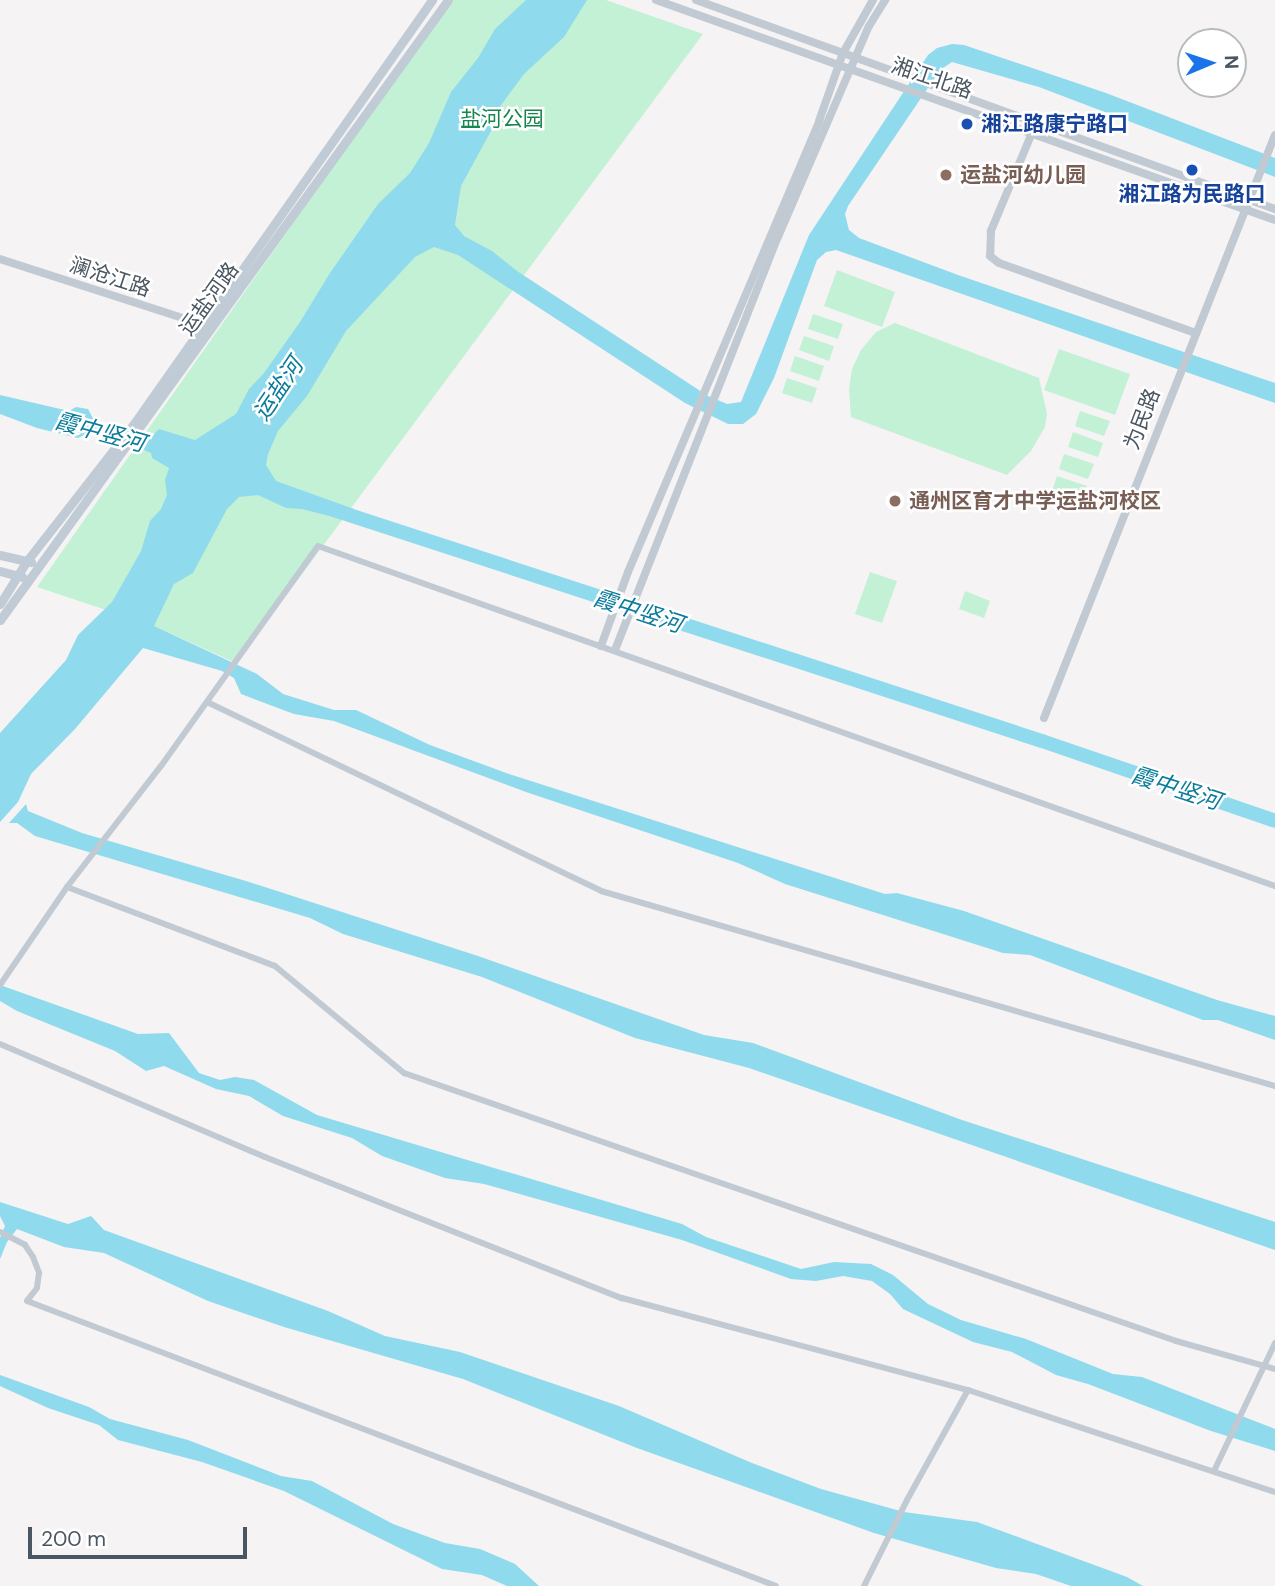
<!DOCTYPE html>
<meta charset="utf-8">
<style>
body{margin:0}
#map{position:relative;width:1275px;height:1586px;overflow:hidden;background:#f5f3f3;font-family:"DM Sans","Noto Sans SC",sans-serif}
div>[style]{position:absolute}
.green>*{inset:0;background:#c3f1d5}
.water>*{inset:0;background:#90daee}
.river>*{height:14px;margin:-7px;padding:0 7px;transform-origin:7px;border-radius:7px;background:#90daee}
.minor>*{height:6px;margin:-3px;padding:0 3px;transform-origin:3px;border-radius:3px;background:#c1cad2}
.tertiary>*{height:8px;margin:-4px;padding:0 4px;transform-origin:4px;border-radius:4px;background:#c1cad2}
.secondary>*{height:9px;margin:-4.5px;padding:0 4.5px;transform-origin:4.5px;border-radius:4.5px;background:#c1cbd6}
.dots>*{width:19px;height:19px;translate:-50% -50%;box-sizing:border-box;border:4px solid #fff;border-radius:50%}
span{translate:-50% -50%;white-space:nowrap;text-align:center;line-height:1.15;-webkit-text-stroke:5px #fff;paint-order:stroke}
.street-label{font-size:21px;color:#4a5661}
.park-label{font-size:21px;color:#17864f}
.transit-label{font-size:21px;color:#164399;font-weight:700}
.left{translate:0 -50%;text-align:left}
.education-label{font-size:21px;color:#785e54;font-weight:700}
.water-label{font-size:23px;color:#0c7c9b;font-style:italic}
.north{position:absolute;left:1177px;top:28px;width:70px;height:70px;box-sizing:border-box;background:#fff;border:2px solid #b7bbc0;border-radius:50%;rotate:88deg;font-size:19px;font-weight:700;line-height:28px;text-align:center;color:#4a5661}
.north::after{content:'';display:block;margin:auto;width:24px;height:32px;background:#1a73e8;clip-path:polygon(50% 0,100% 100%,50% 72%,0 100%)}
.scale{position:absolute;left:28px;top:1527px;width:219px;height:32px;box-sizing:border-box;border:4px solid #4a5661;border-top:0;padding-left:9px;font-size:21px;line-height:24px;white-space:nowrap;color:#4a5661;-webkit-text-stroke:5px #fff;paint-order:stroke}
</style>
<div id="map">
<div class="green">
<div style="clip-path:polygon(450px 0,606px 0,703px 34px,236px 663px,154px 626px,37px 587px)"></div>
<div style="clip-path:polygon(837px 270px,895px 292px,882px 327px,824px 306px)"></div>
<div style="clip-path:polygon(813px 314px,843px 324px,838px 339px,808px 329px)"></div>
<div style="clip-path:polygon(895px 323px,1039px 378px,1047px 414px,1045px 427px,1031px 451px,1007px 475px,851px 417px,849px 389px,852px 369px,861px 350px,876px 332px)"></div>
<div style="clip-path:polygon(804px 336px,834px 346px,829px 361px,799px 350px)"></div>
<div style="clip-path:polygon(1059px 349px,1130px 374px,1115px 415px,1044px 390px)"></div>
<div style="clip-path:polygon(795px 356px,824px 366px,819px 381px,790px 371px)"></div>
<div style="clip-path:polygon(787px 378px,817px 388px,812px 403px,782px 393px)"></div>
<div style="clip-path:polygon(1080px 411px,1110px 421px,1104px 436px,1075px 426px)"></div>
<div style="clip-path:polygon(1073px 432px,1103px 443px,1098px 457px,1068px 447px)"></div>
<div style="clip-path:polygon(1064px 454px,1094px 464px,1088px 479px,1059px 469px)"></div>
<div style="clip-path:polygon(1057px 476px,1087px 486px,1082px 501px,1052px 491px)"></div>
<div style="clip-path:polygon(870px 572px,897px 581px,882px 623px,855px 614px)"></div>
<div style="clip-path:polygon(965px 591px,990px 601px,984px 618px,959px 609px)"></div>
</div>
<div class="water">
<div style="clip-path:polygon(526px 0,587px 0,564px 37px,524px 74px,499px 108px,491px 131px,461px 186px,455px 225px,464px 236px,492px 251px,517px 271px,708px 396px,727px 404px,741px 402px,809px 235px,928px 55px,937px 48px,952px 44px,964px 45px,1106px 93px,1275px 158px,1275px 177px,1039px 87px,952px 62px,940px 70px,848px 206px,845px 214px,849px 230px,859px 238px,958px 275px,1275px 383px,1275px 403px,836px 250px,826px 252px,817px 260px,774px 378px,756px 414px,743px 424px,728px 424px,685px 403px,458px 255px,434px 247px,415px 257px,346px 331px,307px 396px,278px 431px,268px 454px,266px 465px,276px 481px,354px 509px,349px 521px,302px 509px,286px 508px,258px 495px,239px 497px,227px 509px,193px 573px,174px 584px,154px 626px,257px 674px,283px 694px,334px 710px,356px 710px,430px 745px,509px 774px,885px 894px,897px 893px,964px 911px,1217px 1000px,1275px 1016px,1275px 1040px,1218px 1020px,1203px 1020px,1030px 955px,1003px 953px,785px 884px,738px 863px,526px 792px,334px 721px,294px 714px,241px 694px,234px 678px,222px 671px,143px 648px,75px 729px,31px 774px,18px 802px,0 822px,0 733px,66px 660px,78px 635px,112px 602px,141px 551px,150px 521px,161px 509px,167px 495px,165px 480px,169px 468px,152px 458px,151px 453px,135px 446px,90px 432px,78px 438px,37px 428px,0 414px,0 395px,69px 411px,76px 407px,88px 409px,97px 426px,109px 429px,110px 423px,154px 434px,159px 429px,195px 440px,236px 414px,249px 389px,264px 373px,300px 322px,330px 273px,378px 204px,410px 173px,429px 143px,451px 92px,478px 58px,495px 29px)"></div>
<div style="clip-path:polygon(26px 804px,28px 811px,82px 833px,246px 881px,478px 956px,704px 1035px,753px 1043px,962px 1120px,1275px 1222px,1275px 1250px,749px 1068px,635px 1038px,482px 977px,343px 934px,310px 918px,35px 836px,17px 823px,9px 823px)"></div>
<div style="clip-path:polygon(0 985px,138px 1034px,169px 1033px,199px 1073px,220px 1080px,235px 1077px,254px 1080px,317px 1115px,682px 1224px,706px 1237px,801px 1269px,834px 1262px,871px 1264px,893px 1275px,928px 1304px,961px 1320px,1026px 1339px,1113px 1374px,1142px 1377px,1275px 1429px,1275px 1451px,1211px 1431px,1088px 1384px,1056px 1375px,1012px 1352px,973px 1342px,903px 1309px,890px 1294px,872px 1281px,843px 1276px,816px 1281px,791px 1279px,682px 1240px,484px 1184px,445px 1178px,382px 1156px,352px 1138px,283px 1116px,249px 1096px,216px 1089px,164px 1066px,146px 1071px,115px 1051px,17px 1011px,0 1001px)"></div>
<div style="clip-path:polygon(0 1202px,68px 1224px,91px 1216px,104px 1230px,328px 1311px,385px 1336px,460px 1352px,619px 1406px,752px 1463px,821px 1489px,904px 1512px,977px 1522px,1127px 1577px,1143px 1586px,1071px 1586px,1036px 1574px,996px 1568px,874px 1533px,637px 1448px,463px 1379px,284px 1327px,208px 1301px,104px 1253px,64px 1247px,17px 1229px,7px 1242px,0 1259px,0 1238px,5px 1226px,0 1216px)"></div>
<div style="clip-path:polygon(0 1375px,89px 1407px,110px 1419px,188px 1440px,281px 1476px,312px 1481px,393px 1524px,445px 1543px,480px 1549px,515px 1564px,539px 1586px,507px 1586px,482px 1575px,442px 1569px,284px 1491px,202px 1462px,118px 1440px,99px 1425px,48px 1408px,0 1386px)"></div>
</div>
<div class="river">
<div style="left:334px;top:510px;width:745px;rotate:18.07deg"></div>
<div style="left:1042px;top:741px;width:246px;rotate:18.9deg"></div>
</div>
<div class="minor">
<div style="left:207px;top:702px;width:437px;rotate:25.6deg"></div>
<div style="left:601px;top:891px;width:702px;rotate:16.14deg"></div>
<div style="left:67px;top:887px;width:222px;rotate:20.8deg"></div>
<div style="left:275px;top:966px;width:168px;rotate:39.7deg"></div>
<div style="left:404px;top:1073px;width:817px;rotate:19.14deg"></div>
<div style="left:1176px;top:1341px;width:103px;rotate:15.8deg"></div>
<div style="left:0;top:985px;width:119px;rotate:-55.6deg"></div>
<div style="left:67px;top:887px;width:153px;rotate:-52.2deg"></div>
<div style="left:161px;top:766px;width:270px;rotate:-54.5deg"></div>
<div style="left:318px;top:546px;width:1016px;rotate:19.56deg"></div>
<div style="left:0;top:1044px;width:288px;rotate:23.1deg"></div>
<div style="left:265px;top:1157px;width:384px;rotate:21.6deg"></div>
<div style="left:622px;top:1298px;width:358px;rotate:14.9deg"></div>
<div style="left:968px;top:1390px;width:324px;rotate:18.4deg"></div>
<div style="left:0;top:1232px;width:28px;rotate:27deg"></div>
<div style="left:25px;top:1245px;width:14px;rotate:56deg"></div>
<div style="left:33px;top:1257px;width:17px;rotate:69deg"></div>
<div style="left:39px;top:1273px;width:15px;rotate:98deg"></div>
<div style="left:37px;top:1288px;width:16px;rotate:128deg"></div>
<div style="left:27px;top:1301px;width:801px;rotate:20.83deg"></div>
<div style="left:1214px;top:1471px;width:142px;rotate:-64.5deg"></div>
<div style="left:864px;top:1586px;width:96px;rotate:-63.4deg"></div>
<div style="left:907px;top:1500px;width:126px;rotate:-61deg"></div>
</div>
<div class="tertiary">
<div style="left:656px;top:0;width:657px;rotate:19.57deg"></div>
<div style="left:696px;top:0;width:616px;rotate:19.85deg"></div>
<div style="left:1034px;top:128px;width:112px;rotate:112.7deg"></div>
<div style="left:991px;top:231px;width:25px;rotate:92deg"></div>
<div style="left:990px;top:256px;width:11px;rotate:38deg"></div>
<div style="left:999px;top:263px;width:209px;rotate:19.6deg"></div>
<div style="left:0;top:259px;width:218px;rotate:17.9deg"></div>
<div style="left:601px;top:646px;width:79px;rotate:-70deg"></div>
<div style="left:628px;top:572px;width:490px;rotate:-67deg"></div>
<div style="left:819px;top:121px;width:72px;rotate:-70.6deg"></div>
<div style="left:843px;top:53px;width:61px;rotate:-60.5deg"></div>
<div style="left:615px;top:650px;width:444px;rotate:-68.5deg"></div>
<div style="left:778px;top:237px;width:230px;rotate:-66.7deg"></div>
<div style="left:869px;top:26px;width:31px;rotate:-58deg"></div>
<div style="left:1044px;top:718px;width:627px;rotate:-68.39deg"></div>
</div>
<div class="secondary">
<div style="left:0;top:555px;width:32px;rotate:13deg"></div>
<div style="left:0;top:571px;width:23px;rotate:15deg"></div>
<div style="left:0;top:604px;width:49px;rotate:-58.2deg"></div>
<div style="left:26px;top:562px;width:174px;rotate:-52deg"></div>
<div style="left:133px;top:425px;width:520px;rotate:-54.87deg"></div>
<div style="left:0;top:620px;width:765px;rotate:-54.15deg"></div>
</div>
<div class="dots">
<div style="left:967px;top:124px;background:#1a4fb4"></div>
<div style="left:1192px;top:170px;background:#1a4fb4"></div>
<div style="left:946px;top:175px;background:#8d6e63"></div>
<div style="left:895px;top:501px;background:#8d6e63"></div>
</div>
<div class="street-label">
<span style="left:932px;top:78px;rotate:19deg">湘江北路</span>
<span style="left:110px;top:277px;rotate:18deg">澜沧江路</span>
<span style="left:209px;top:299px;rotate:-54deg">运盐河路</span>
<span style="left:1142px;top:419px;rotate:-69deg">为民路</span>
</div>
<div class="park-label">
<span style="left:502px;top:119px">盐河公园</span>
</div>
<div class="transit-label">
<span class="left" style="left:981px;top:124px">湘江路康宁路口</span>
<span style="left:1192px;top:194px">湘江路为民路口</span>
</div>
<div class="education-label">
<span class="left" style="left:960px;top:175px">运盐河幼儿园</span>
<span class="left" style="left:909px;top:501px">通州区育才中学运盐河校区</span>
</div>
<div class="water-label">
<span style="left:278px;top:389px;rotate:-56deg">运盐河</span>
<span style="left:100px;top:432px;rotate:15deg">霞中竖河</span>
<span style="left:638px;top:611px;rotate:18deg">霞中竖河</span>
<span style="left:1176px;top:788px;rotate:18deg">霞中竖河</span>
</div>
<div class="north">N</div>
<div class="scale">200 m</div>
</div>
